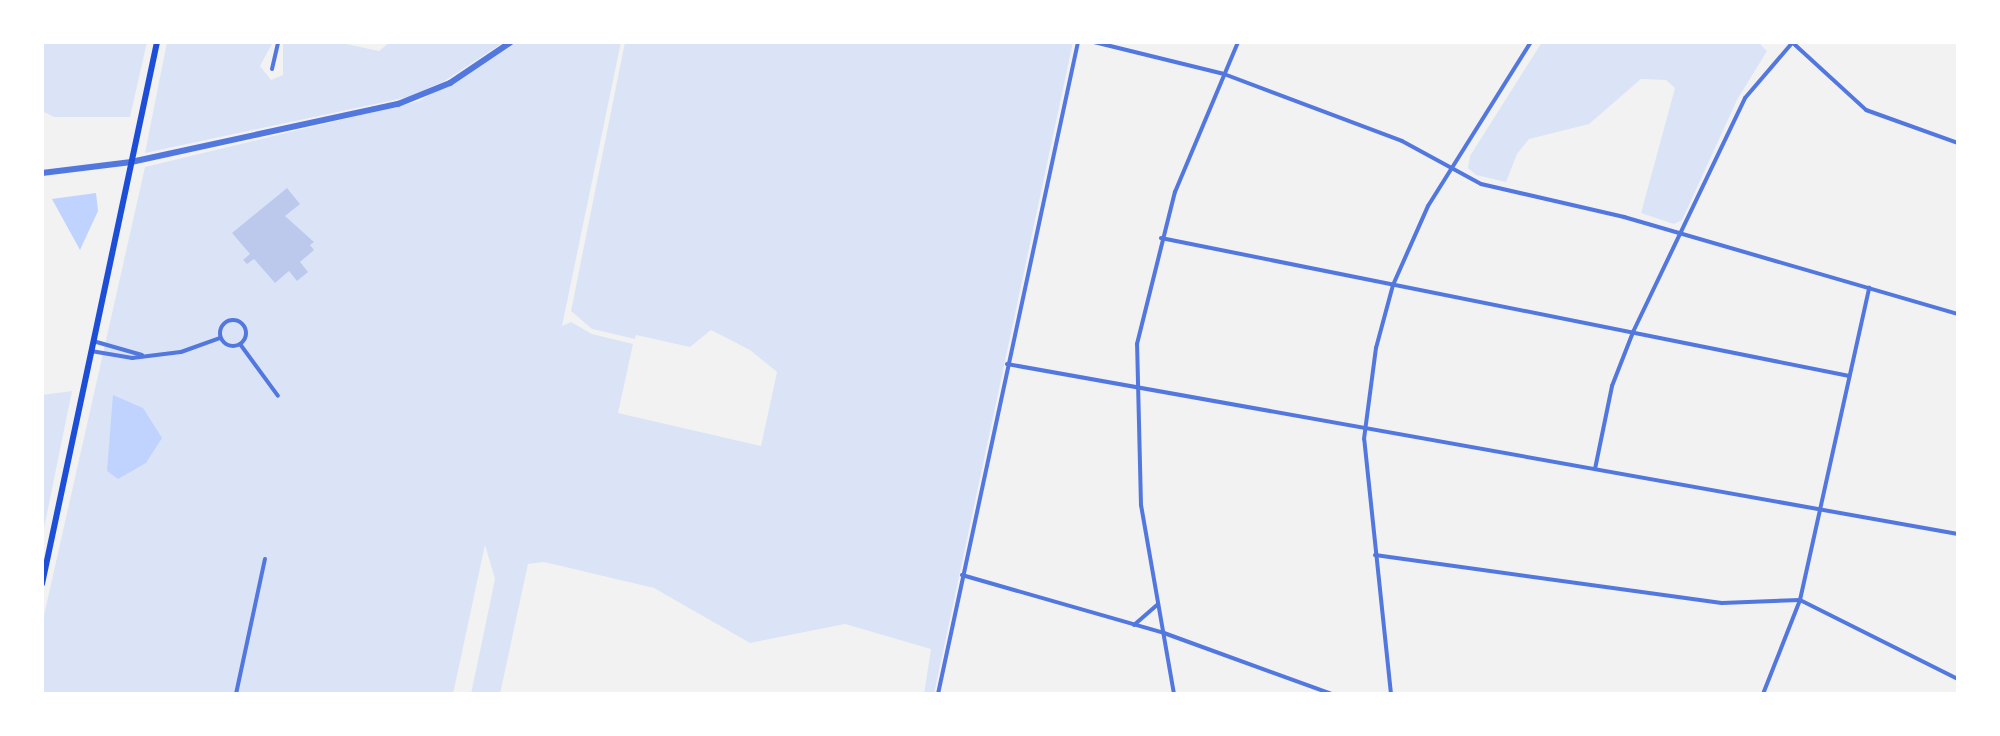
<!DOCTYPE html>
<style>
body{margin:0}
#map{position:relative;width:2000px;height:736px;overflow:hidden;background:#f2f2f2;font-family:Lato,sans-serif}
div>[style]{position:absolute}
.green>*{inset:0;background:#dbe4f7}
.water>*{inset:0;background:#bfd3fe}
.building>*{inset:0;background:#bdc9ec}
.minor>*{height:4px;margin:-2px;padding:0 2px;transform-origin:2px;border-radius:2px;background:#5277de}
.minor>.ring{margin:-2px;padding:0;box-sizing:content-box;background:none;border:4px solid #5277de;border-radius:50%}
.tertiary>*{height:6px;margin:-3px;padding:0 3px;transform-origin:3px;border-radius:3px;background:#5277de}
.secondary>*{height:6px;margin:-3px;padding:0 3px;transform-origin:3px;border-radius:3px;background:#1d4ed8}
span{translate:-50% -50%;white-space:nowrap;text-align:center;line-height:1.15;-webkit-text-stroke:8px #fff;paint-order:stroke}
.frame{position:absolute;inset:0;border:44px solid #fff;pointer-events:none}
</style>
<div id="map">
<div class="green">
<div style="clip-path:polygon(42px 42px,147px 42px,130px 117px,54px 117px,42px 111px)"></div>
<div style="clip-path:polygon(167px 42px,273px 42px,260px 66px,271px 80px,283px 75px,283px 42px,337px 42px,379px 51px,390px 42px,504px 42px,443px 82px,408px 97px,145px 153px)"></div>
<div style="clip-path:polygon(517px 42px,621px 42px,562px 326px,571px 322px,592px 334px,633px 344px,618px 413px,761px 446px,777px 372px,750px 350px,711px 330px,690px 347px,636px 335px,635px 339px,592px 329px,571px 311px,625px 42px,1073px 42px,934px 694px,924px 694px,931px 649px,845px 624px,750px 643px,654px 588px,544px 562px,528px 564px,500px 694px,471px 694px,495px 579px,485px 545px,453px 694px,42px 694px,42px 624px,145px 167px,419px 101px)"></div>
<div style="clip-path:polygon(1542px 42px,1744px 42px,1760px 44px,1767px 51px,1737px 100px,1682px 220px,1674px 224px,1641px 213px,1675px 88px,1666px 80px,1641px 79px,1589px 124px,1529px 139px,1517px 154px,1506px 182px,1476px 175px,1468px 168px,1470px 156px)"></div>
<div style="clip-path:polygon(72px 391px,42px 538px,42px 395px)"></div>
</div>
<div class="water">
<div style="clip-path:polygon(96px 193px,98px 211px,80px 250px,52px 199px)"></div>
<div style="clip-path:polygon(113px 395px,143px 408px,162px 438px,146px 463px,118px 479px,107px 471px)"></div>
</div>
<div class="building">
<div style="clip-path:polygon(287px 188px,300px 204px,285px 216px,314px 242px,310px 245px,314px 250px,300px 262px,308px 272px,297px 281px,289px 271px,275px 283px,254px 259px,247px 264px,243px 260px,250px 254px,232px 233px)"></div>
</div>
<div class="minor">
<div style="left:1094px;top:42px;width:134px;rotate:13.8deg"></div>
<div style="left:1224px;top:74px;width:190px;rotate:20.6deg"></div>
<div style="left:1402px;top:141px;width:90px;rotate:28.6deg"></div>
<div style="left:1481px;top:184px;width:147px;rotate:13deg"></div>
<div style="left:1624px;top:217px;width:348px;rotate:16.2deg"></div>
<div style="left:1793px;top:43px;width:99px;rotate:42.5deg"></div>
<div style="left:1866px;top:110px;width:98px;rotate:19.7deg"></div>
<div style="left:272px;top:69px;width:28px;rotate:-77deg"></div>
<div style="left:1161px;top:238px;width:702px;rotate:11.34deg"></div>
<div class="ring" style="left:220px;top:320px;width:22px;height:22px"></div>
<div style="left:93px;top:341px;width:51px;rotate:15.9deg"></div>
<div style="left:240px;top:344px;width:64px;rotate:53.8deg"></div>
<div style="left:91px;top:351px;width:42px;rotate:9.7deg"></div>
<div style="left:132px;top:358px;width:49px;rotate:-7deg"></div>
<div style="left:181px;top:352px;width:41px;rotate:-19.7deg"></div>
<div style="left:1007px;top:364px;width:966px;rotate:10.14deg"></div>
<div style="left:1595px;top:469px;width:85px;rotate:-78.4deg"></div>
<div style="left:1612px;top:386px;width:58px;rotate:-68.7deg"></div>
<div style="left:1633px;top:332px;width:259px;rotate:-64.4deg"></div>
<div style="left:1745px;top:98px;width:74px;rotate:-49.4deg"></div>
<div style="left:1375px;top:555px;width:350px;rotate:7.9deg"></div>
<div style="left:1722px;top:603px;width:78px;rotate:-2.2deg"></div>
<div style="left:1800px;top:600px;width:177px;rotate:26.6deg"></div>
<div style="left:962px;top:575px;width:210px;rotate:16deg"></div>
<div style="left:1164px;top:633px;width:179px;rotate:20deg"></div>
<div style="left:1134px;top:625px;width:32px;rotate:-41deg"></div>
<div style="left:236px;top:694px;width:138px;rotate:-77.9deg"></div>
<div style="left:938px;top:694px;width:667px;rotate:-77.88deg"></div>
<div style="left:1174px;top:694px;width:192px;rotate:-99.9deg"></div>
<div style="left:1141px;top:505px;width:161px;rotate:-91.4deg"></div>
<div style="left:1137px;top:344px;width:157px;rotate:-76deg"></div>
<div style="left:1175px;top:192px;width:163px;rotate:-67.2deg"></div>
<div style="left:1391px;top:694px;width:256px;rotate:-96deg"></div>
<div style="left:1364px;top:439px;width:92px;rotate:-82.5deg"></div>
<div style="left:1376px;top:348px;width:65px;rotate:-74.9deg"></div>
<div style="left:1393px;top:285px;width:86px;rotate:-66.1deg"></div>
<div style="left:1428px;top:206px;width:194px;rotate:-57.9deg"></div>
<div style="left:1763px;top:694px;width:101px;rotate:-68.5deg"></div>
<div style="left:1800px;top:600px;width:320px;rotate:-77.5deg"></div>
</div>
<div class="tertiary">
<div style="left:42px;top:173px;width:90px;rotate:-7deg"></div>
<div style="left:131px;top:162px;width:273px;rotate:-12.3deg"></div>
<div style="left:398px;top:104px;width:56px;rotate:-22deg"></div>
<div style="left:450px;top:83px;width:73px;rotate:-33.9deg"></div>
</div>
<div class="secondary">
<div style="left:42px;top:584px;width:554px;rotate:-78.02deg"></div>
</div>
<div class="frame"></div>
</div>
